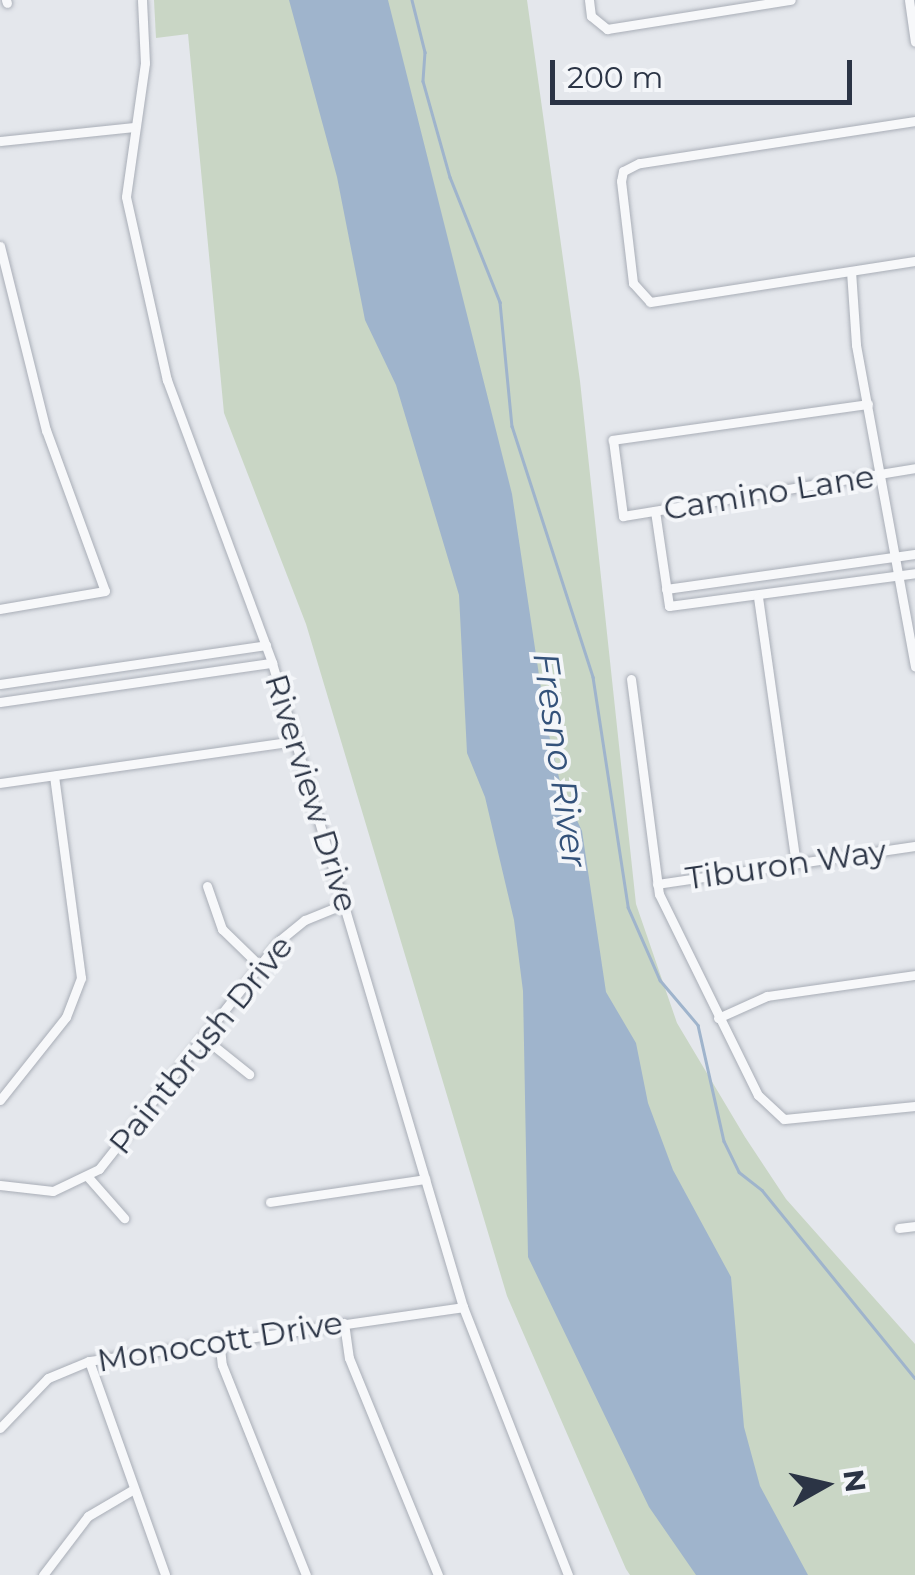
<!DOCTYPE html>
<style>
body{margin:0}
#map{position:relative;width:915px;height:1575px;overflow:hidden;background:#e4e7ec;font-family:Montserrat,sans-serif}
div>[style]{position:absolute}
.green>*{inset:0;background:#c9d6c5}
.water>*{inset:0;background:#9fb4cc}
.stream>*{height:2.5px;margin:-1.25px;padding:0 1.25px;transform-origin:1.25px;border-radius:1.25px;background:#9fb4cc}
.roads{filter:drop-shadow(0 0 2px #a9aeb7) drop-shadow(0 0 2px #a9aeb7)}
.street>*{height:9px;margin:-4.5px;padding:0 4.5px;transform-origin:4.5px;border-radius:4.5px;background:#f7f8fa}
span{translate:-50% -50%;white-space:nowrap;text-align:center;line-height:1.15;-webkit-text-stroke:8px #f4f6f9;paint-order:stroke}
.street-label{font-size:32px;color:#2b3445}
.water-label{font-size:35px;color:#34527a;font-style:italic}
.north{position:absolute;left:775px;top:1435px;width:100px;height:100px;-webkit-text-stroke:8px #f4f6f9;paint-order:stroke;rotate:82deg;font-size:28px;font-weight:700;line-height:40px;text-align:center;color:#2b3445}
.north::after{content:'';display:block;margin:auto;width:35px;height:45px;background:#2b3445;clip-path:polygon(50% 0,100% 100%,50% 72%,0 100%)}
.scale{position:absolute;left:550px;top:60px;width:302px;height:45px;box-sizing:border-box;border:5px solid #2b3445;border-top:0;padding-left:12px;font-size:30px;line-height:35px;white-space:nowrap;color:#2b3445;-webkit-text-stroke:8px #f4f6f9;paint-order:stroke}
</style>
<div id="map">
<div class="green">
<div style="clip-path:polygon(154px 0,527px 0,580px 381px,636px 904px,677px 1023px,745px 1137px,786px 1199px,915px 1344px,915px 1575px,630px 1575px,626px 1569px,507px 1296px,306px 624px,224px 413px,188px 34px,156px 38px)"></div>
</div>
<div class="water">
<div style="clip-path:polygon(289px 0,388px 0,512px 494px,546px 722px,561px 786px,582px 831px,606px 992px,636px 1043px,648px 1103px,673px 1170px,731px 1277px,744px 1427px,760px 1486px,808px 1575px,696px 1575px,649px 1507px,528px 1257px,523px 991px,514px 920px,485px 797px,467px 753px,459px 595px,396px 385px,365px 320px,337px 177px)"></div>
</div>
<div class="stream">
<div style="left:412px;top:0;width:54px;rotate:76deg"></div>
<div style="left:425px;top:52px;width:29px;rotate:94deg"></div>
<div style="left:423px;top:81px;width:100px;rotate:74.3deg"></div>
<div style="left:450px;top:177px;width:135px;rotate:68.2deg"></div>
<div style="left:500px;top:302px;width:125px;rotate:84.5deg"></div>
<div style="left:512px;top:426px;width:264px;rotate:72.1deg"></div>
<div style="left:593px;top:677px;width:233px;rotate:81.3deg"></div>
<div style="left:628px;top:907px;width:80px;rotate:66.3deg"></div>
<div style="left:660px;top:980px;width:59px;rotate:49.8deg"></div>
<div style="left:698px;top:1025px;width:119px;rotate:77.4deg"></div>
<div style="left:724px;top:1141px;width:34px;rotate:64deg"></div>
<div style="left:739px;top:1172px;width:29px;rotate:38deg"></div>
<div style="left:762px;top:1190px;width:242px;rotate:50.9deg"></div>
</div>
<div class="roads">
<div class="street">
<div style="left:6px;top:0;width:3px;rotate:72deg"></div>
<div style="left:142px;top:0;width:63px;rotate:87.3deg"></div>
<div style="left:145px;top:63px;width:135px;rotate:98.1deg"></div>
<div style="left:126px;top:197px;width:188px;rotate:77.4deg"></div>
<div style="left:167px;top:380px;width:302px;rotate:69.6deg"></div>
<div style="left:272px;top:663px;width:672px;rotate:73.48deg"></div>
<div style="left:463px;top:1307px;width:288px;rotate:68.6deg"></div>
<div style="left:589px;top:0;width:16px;rotate:83deg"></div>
<div style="left:591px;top:16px;width:21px;rotate:39deg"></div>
<div style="left:607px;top:29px;width:186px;rotate:-9deg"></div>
<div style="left:909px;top:0;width:42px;rotate:81.9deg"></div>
<div style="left:915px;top:121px;width:279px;rotate:171.3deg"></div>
<div style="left:639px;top:163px;width:18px;rotate:153deg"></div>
<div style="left:623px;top:171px;width:10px;rotate:101deg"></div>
<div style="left:621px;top:181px;width:103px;rotate:83.3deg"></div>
<div style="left:633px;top:283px;width:25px;rotate:48deg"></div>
<div style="left:650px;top:302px;width:268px;rotate:-8.8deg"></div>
<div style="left:0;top:141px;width:135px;rotate:-6deg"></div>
<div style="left:0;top:246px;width:190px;rotate:76deg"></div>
<div style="left:46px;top:430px;width:171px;rotate:69.9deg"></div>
<div style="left:105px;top:591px;width:107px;rotate:170.3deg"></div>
<div style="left:851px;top:271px;width:74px;rotate:86.1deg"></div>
<div style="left:856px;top:345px;width:327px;rotate:79.6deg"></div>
<div style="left:868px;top:404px;width:258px;rotate:172deg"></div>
<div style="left:613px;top:440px;width:77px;rotate:82.5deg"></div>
<div style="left:623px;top:516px;width:296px;rotate:-9.3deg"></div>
<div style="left:655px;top:511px;width:96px;rotate:81.6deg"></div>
<div style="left:669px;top:606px;width:248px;rotate:-7.6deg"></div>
<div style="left:666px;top:589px;width:251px;rotate:-8deg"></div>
<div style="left:758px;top:597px;width:269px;rotate:81.9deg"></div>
<div style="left:631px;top:679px;width:217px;rotate:82.6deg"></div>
<div style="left:659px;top:894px;width:224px;rotate:63.8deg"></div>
<div style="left:758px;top:1095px;width:35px;rotate:43deg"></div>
<div style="left:784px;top:1119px;width:132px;rotate:-5.7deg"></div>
<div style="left:0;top:684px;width:269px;rotate:-8.3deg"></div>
<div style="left:0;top:702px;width:275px;rotate:-8.2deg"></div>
<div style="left:0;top:783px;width:297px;rotate:-8.1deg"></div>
<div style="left:657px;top:884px;width:261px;rotate:-8.4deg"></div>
<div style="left:207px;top:886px;width:46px;rotate:70.8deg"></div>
<div style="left:222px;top:929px;width:52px;rotate:44.2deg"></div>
<div style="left:718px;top:1018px;width:54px;rotate:-24.2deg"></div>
<div style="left:767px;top:996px;width:149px;rotate:-8.1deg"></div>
<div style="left:204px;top:1038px;width:58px;rotate:38.7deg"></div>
<div style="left:0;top:1100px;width:106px;rotate:-51.5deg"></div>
<div style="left:66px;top:1017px;width:42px;rotate:-69deg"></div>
<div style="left:81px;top:978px;width:204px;rotate:-97.6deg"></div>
<div style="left:88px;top:1177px;width:55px;rotate:48.7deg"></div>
<div style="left:0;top:1185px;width:53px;rotate:6.5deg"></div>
<div style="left:53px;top:1191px;width:51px;rotate:-25.6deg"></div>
<div style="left:99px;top:1169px;width:292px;rotate:-51.7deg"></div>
<div style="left:280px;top:940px;width:32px;rotate:-39deg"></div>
<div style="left:305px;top:920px;width:42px;rotate:-22.3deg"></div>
<div style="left:270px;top:1202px;width:157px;rotate:-8.4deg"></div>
<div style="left:899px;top:1228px;width:16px;rotate:-7deg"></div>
<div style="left:344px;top:1323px;width:35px;rotate:82deg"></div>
<div style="left:349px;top:1358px;width:235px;rotate:67.7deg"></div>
<div style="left:219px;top:1338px;width:27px;rotate:84deg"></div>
<div style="left:222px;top:1365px;width:226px;rotate:68.2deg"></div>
<div style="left:89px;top:1361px;width:227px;rotate:70.4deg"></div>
<div style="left:0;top:1428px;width:69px;rotate:-46.2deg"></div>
<div style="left:48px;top:1378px;width:44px;rotate:-22.5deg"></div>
<div style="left:89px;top:1361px;width:378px;rotate:-8.2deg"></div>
<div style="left:43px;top:1575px;width:74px;rotate:-52.7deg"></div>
<div style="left:88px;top:1516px;width:53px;rotate:-30.4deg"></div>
</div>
</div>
<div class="street-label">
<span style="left:769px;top:493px;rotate:-9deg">Camino Lane</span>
<span style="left:311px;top:793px;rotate:73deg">Riverview Drive</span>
<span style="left:786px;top:865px;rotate:-8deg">Tiburon Way</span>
<span style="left:201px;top:1045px;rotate:-51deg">Paintbrush Drive</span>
<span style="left:220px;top:1342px;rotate:-9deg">Monocott Drive</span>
</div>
<div class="water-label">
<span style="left:560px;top:760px;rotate:82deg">Fresno River</span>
</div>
<div class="north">N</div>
<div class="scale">200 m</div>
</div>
